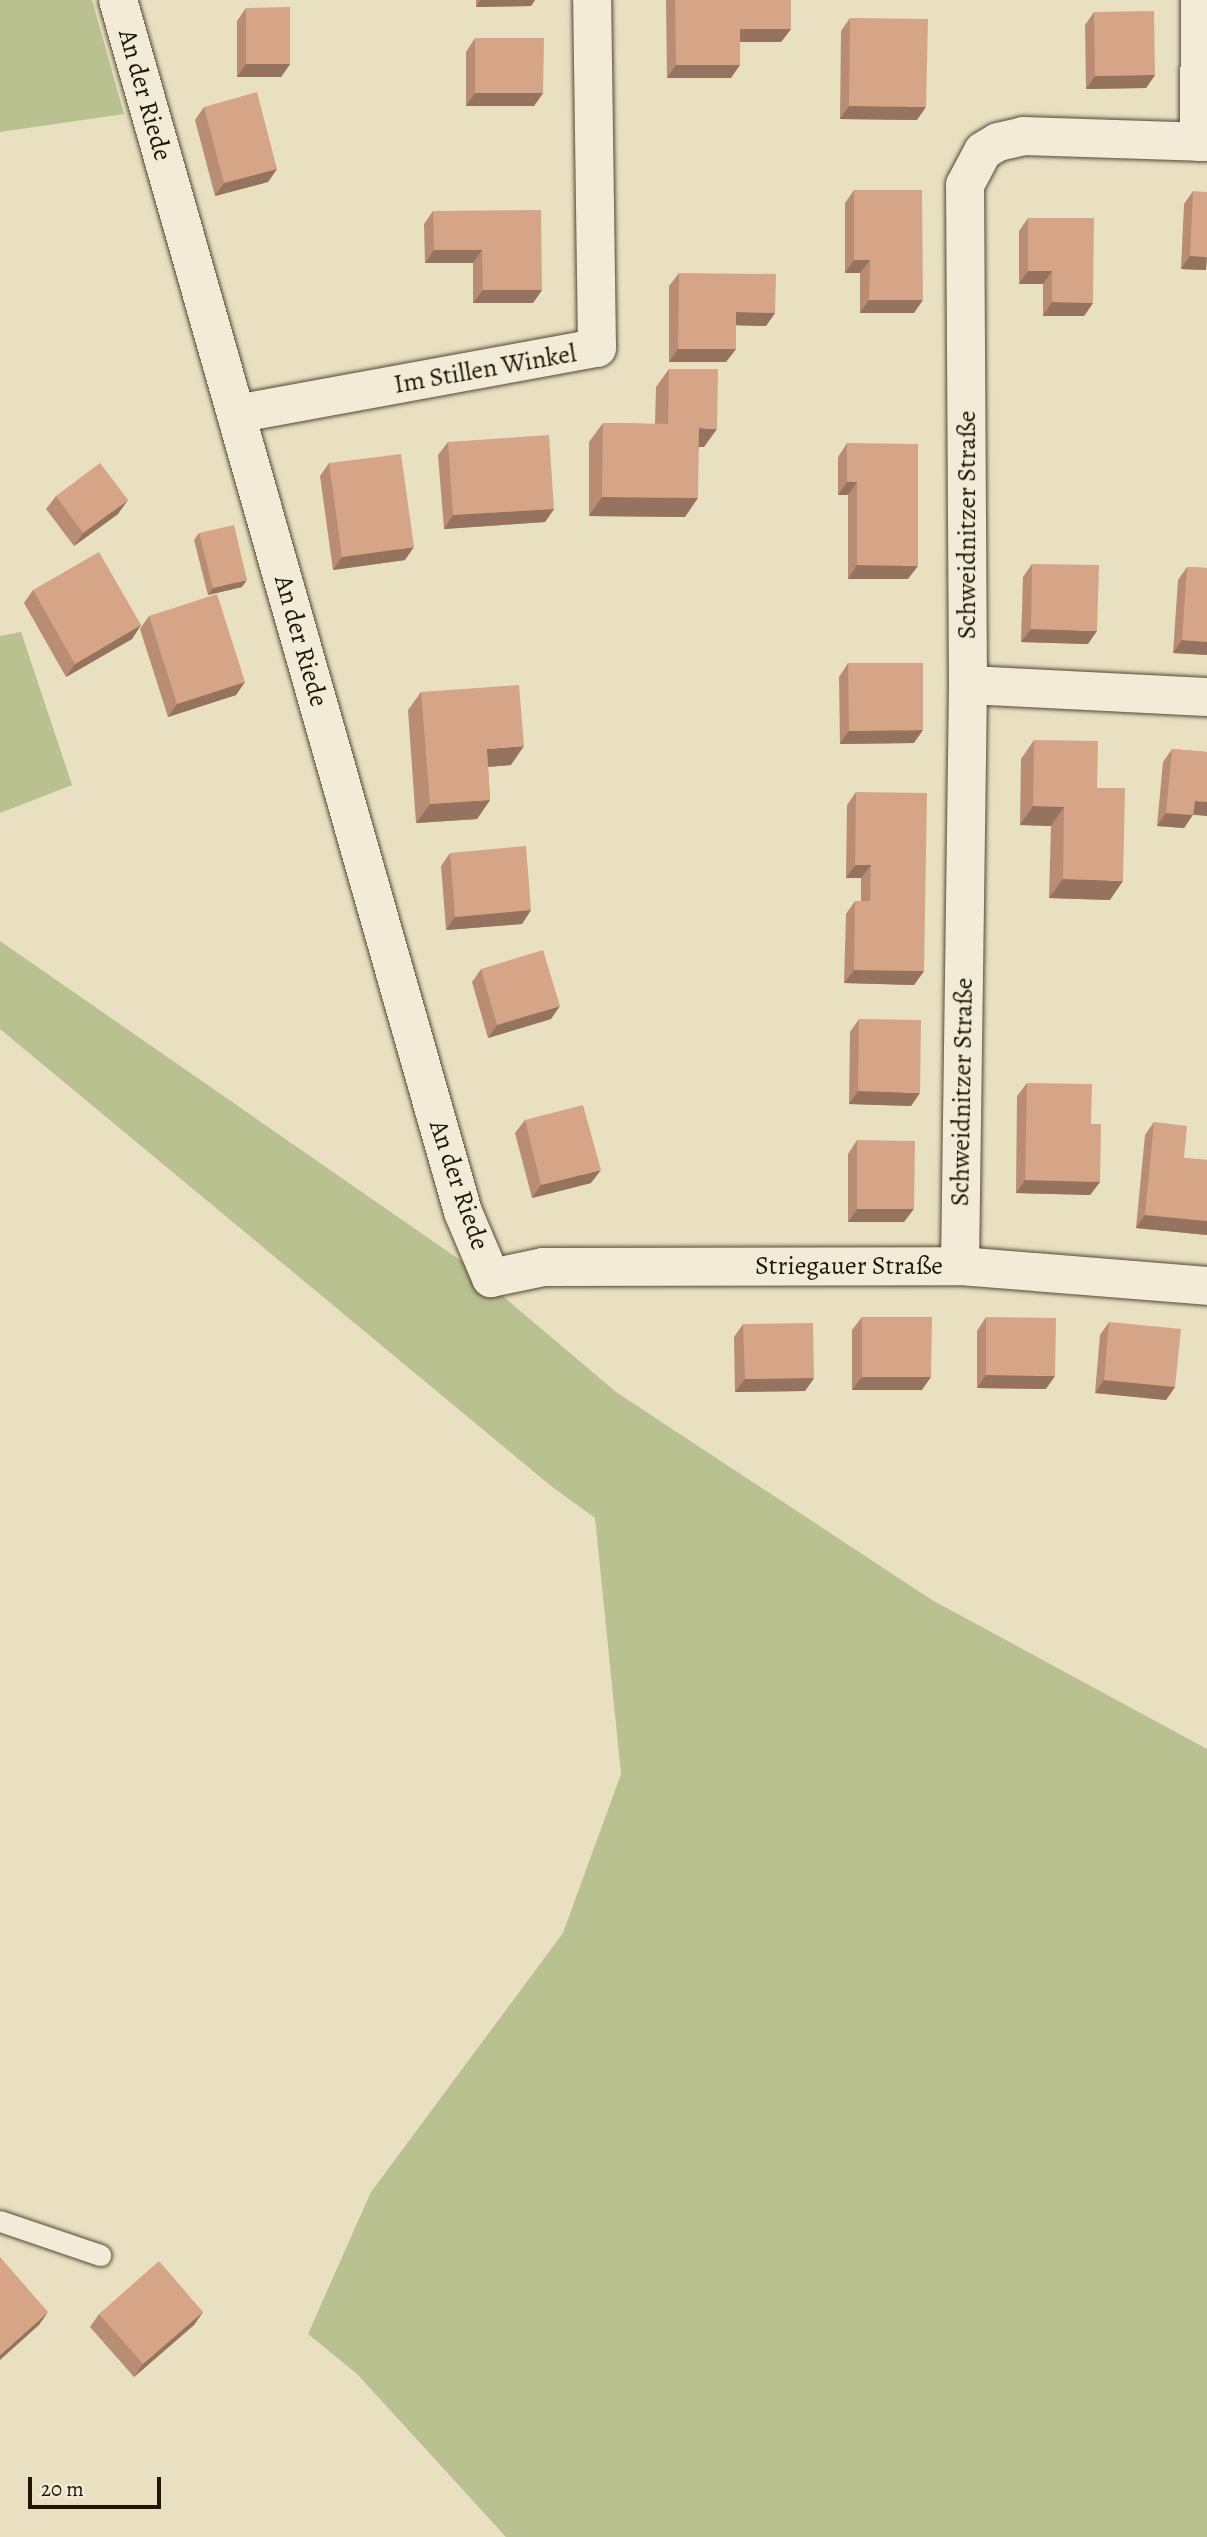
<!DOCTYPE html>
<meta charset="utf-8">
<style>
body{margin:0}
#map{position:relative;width:1207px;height:2537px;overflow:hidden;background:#e9e0c1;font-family:Alegreya,serif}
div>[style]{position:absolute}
.green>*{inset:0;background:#b9c191}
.roads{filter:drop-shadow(0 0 2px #534834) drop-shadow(0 0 2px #534834)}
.service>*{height:21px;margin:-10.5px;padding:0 10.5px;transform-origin:10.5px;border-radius:10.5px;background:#f1ebd7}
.minor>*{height:38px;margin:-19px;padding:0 19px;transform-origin:19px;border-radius:19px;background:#f1ebd7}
.wall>*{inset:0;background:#b88d73}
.shaded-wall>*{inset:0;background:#96735e}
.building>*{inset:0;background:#d6a486}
span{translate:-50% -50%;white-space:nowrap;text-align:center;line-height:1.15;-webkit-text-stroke:5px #f1ebd7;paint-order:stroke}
.street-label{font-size:26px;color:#211505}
.scale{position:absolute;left:28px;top:2477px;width:133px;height:32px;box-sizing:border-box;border:4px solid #211505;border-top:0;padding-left:9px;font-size:21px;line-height:24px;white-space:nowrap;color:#211505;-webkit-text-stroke:5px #f1ebd7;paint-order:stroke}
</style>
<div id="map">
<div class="green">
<div style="clip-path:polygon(0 0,92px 0,124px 114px,0 132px)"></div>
<div style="clip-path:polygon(21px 632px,72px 785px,0 813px,0 636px)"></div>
<div style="clip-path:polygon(0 941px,460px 1260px,616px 1392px,932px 1600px,1207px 1749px,1207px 2537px,506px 2537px,357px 2374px,308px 2334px,371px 2192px,563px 1933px,621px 1774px,595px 1518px,551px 1486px,0 1029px)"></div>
</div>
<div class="roads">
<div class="service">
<div style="left:0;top:2221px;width:106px;rotate:18.8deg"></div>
</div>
<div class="minor">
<div style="left:118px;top:0;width:1260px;rotate:74.11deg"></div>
<div style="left:463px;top:1212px;width:72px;rotate:67deg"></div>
<div style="left:491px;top:1278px;width:53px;rotate:-11.9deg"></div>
<div style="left:543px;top:1267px;width:417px;rotate:-0.1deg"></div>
<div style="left:960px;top:1266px;width:248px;rotate:4.6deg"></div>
<div style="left:1199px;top:142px;width:142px;rotate:-89.6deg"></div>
<div style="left:236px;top:414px;width:367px;rotate:-10.4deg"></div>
<div style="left:597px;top:348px;width:348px;rotate:-90.8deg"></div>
<div style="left:968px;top:685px;width:239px;rotate:2.9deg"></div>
<div style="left:960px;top:1266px;width:581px;rotate:-89.21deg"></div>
<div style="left:968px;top:685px;width:500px;rotate:-90.34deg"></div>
<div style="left:965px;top:185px;width:38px;rotate:-62deg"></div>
<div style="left:983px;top:151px;width:17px;rotate:-31deg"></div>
<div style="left:998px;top:142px;width:26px;rotate:-13deg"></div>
<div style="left:1023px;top:136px;width:184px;rotate:1.9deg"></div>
</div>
</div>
<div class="wall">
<div style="clip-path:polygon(476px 0,535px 0,531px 6px,476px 7px)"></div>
<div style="clip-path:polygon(666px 0,791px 0,791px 29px,781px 42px,740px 42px,731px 78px,667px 78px)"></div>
<div style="clip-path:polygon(246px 8px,290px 64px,281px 77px,237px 77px,237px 21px)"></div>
<div style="clip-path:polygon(1094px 12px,1155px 75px,1146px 88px,1086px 89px,1085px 25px)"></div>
<div style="clip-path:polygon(850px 18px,917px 120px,840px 119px,841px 31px)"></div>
<div style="clip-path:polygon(475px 38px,543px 93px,534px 106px,466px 106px,466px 52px)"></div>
<div style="clip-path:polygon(204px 107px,277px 169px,268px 182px,215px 196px,195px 120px)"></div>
<div style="clip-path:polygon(854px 190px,914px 313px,860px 313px,860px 273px,845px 273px,845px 203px)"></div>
<div style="clip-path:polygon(1193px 191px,1206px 270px,1181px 269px,1184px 204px)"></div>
<div style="clip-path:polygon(433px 211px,542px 290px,533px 303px,473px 303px,473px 263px,425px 263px,424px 224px)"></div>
<div style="clip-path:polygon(1028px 218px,1093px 303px,1084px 316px,1043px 316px,1043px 284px,1019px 284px,1019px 231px)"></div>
<div style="clip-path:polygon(679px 273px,775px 313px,766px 326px,736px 325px,736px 349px,726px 362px,669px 362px,669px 286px)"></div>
<div style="clip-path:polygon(669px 369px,704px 447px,699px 447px,685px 517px,589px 516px,589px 442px,603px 423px,655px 424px,656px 387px)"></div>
<div style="clip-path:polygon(448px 442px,554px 509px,545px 522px,444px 529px,438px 455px)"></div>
<div style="clip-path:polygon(847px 443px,908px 579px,848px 579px,848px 495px,838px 495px,838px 457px)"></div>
<div style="clip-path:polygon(329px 463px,405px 560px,333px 570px,320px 476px)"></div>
<div style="clip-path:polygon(56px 496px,118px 514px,74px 546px,46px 509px)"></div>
<div style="clip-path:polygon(199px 533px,242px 587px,208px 595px,194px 540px)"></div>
<div style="clip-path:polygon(1032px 564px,1088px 644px,1021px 642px,1023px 577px)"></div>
<div style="clip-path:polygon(1187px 567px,1207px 568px,1207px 655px,1173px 653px,1178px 580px)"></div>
<div style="clip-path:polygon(33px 590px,141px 625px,132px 639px,66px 677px,24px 603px)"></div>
<div style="clip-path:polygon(149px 616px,245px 682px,236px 695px,168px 717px,140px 629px)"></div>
<div style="clip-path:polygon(848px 663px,914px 743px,840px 744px,839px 677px)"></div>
<div style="clip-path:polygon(421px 692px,511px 765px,488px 767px,490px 800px,477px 819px,416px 823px,408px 710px)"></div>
<div style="clip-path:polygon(1034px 740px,1097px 788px,1110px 900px,1049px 898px,1051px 826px,1020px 825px,1021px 759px)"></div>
<div style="clip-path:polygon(1172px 749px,1207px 752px,1207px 816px,1193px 814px,1184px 828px,1157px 826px,1163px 762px)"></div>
<div style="clip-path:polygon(856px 792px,924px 971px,914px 985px,844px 983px,846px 914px,855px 901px,861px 901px,861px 878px,846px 878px,847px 805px)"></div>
<div style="clip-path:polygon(450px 853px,531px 910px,522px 924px,446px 930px,441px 866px)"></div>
<div style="clip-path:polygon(481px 969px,551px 1019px,488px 1038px,472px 982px)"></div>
<div style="clip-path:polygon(859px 1019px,911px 1106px,849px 1104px,850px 1032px)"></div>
<div style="clip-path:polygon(1027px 1083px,1091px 1124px,1100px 1182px,1090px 1195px,1016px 1193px,1017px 1096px)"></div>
<div style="clip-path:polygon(525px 1120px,591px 1183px,532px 1198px,515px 1133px)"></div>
<div style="clip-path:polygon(1154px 1122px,1184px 1158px,1207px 1160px,1207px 1235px,1136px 1228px,1145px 1135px)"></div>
<div style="clip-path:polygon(857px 1140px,904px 1222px,848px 1222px,848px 1154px)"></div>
<div style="clip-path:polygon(862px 1317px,922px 1390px,852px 1390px,852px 1330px)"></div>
<div style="clip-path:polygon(986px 1317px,1046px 1389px,977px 1388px,977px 1331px)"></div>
<div style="clip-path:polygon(1109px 1322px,1175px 1387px,1166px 1400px,1095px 1393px,1100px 1335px)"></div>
<div style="clip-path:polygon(743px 1324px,814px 1378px,805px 1391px,735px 1392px,734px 1337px)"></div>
<div style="clip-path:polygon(203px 2312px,194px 2325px,134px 2377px,90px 2327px,99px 2314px)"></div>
</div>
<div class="shaded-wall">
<div style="clip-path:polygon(480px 0,535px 0,531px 6px,476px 7px)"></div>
<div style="clip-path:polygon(740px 29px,791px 29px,781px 42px,731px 42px)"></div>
<div style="clip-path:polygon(246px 64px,290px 64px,281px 77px,237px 77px)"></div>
<div style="clip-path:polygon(676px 65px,740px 65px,731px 78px,667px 78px)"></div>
<div style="clip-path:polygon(1155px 75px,1146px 88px,1086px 89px,1095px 76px)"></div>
<div style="clip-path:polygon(475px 93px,543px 93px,534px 106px,466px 106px)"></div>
<div style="clip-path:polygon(849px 106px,926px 107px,917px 120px,840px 119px)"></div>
<div style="clip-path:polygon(277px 169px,268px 182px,215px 196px,224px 183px)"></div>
<div style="clip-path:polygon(434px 250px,482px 250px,473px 263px,425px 263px)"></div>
<div style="clip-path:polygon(1190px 256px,1207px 257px,1206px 270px,1181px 269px)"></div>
<div style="clip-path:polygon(854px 260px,870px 260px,860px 273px,845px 273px)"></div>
<div style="clip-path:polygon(1028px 271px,1052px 271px,1043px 284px,1019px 284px)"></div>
<div style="clip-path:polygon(483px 290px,542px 290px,533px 303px,473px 303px)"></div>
<div style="clip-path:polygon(869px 300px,923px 300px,914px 313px,860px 313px)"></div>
<div style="clip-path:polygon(1052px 302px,1093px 303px,1084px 316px,1043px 316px)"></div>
<div style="clip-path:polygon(736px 312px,775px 313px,766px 326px,727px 325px)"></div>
<div style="clip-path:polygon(678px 349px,736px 349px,726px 362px,669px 362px)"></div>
<div style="clip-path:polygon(699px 428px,717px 429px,704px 447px,686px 447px)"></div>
<div style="clip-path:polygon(847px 482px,857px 482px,848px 495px,838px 495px)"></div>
<div style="clip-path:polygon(602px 497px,698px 498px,685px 517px,589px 516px)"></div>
<div style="clip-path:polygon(128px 500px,118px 514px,74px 546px,83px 533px)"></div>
<div style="clip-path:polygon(554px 509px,545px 522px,444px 529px,453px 515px)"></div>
<div style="clip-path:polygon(414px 547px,405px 560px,333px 570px,342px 557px)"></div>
<div style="clip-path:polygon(857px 565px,918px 566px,908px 579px,848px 579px)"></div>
<div style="clip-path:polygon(247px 580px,242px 587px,208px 595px,213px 588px)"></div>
<div style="clip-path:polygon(141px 625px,132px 639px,66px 677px,75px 664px)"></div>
<div style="clip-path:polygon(1031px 629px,1097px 631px,1088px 644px,1021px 642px)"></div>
<div style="clip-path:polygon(1182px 640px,1207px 642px,1207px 655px,1173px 653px)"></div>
<div style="clip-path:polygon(245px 682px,236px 695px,168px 717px,177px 704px)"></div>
<div style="clip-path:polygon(923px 730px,914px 743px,840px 744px,849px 731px)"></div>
<div style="clip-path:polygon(524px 746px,511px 765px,474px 768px,487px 749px)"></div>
<div style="clip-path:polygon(490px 800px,477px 819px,416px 823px,430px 804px)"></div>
<div style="clip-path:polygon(1195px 801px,1207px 802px,1207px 816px,1185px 814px)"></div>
<div style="clip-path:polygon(1033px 806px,1064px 807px,1051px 826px,1020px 825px)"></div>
<div style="clip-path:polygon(1166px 813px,1193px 815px,1184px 828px,1157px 826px)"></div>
<div style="clip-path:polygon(855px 865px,871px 865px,861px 878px,846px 878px)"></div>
<div style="clip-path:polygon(1063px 879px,1123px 881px,1110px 900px,1049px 898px)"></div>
<div style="clip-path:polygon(531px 910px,522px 924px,446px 930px,455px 917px)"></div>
<div style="clip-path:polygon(854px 970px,924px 971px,914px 985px,844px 983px)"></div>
<div style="clip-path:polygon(560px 1006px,551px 1019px,488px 1038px,497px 1025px)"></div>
<div style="clip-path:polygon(858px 1091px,920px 1093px,911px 1106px,849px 1104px)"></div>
<div style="clip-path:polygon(601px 1170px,591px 1183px,532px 1198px,541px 1185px)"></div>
<div style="clip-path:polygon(1025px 1180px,1100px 1182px,1090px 1195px,1016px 1193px)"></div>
<div style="clip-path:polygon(857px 1209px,914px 1209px,904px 1222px,848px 1222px)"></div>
<div style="clip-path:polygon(1145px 1215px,1207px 1221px,1207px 1235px,1136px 1228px)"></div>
<div style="clip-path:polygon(986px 1375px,1055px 1376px,1046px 1389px,977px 1388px)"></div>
<div style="clip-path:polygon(862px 1377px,931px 1377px,922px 1390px,852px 1390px)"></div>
<div style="clip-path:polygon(814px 1378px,805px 1391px,735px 1392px,745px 1379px)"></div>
<div style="clip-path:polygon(1104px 1380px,1175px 1387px,1166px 1400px,1095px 1393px)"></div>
<div style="clip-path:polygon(48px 2312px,39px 2325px,0 2360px,0 2355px)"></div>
<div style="clip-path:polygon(203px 2312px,194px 2325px,134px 2377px,143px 2364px)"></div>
</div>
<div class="building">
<div style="clip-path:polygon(675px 0,791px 0,791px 29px,740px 29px,740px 65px,676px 65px)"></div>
<div style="clip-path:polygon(290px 7px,290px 64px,246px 64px,246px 8px)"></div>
<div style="clip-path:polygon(1154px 11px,1155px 75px,1095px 76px,1094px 12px)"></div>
<div style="clip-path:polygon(850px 18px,928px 19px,926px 107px,849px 106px)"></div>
<div style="clip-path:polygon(475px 38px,544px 38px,543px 93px,475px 93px)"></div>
<div style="clip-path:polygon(257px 92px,277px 169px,224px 183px,204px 107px)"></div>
<div style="clip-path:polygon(854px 190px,922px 190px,923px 300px,869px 300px,870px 260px,854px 260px)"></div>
<div style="clip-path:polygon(1193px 191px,1207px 192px,1207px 257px,1190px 256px)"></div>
<div style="clip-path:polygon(541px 210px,542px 290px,483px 290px,482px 250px,434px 250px,433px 211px)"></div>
<div style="clip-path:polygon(1028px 218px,1094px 218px,1093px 303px,1052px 302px,1052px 271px,1028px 271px)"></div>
<div style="clip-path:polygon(679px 273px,776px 274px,775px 313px,736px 312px,736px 349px,678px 349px)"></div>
<div style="clip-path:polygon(669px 369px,718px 369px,717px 429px,699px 428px,698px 498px,602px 497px,603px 423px,668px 424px)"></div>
<div style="clip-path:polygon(549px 435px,554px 509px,453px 515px,448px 442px)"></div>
<div style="clip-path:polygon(847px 443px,918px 444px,918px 566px,857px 565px,857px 482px,847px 482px)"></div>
<div style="clip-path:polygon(401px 454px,414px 547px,342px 557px,329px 463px)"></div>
<div style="clip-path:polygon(100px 463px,128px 500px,83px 533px,56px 496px)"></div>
<div style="clip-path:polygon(234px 525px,247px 580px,213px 588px,199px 533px)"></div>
<div style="clip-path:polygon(99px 552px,141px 625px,75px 664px,33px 590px)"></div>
<div style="clip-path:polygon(1032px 564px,1099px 565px,1097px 631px,1031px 629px)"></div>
<div style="clip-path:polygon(1187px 567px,1207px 568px,1207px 642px,1182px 640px)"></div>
<div style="clip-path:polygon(217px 594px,245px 682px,177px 704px,149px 616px)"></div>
<div style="clip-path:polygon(848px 663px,923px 663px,923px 730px,849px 731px)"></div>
<div style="clip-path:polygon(519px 685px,524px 746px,487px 749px,490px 800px,430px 804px,421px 692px)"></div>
<div style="clip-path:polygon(1034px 740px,1098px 741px,1097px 788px,1125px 788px,1123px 881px,1063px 879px,1064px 807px,1033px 806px)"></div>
<div style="clip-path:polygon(1172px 749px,1207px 752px,1207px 802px,1195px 801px,1193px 815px,1166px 813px)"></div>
<div style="clip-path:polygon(856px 792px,927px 793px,924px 971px,854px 970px,855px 901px,870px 901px,871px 865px,855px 865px)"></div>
<div style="clip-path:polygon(526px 846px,531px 910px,455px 917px,450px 853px)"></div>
<div style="clip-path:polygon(543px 950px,560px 1006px,497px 1025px,481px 969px)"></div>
<div style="clip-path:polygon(859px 1019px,921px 1020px,920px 1093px,858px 1091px)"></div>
<div style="clip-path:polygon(1027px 1083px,1092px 1084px,1091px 1124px,1101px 1124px,1100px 1182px,1025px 1180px)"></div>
<div style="clip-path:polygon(583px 1105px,601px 1170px,541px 1185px,525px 1120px)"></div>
<div style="clip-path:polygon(1154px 1122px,1187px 1126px,1184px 1158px,1207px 1160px,1207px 1221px,1145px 1215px)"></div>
<div style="clip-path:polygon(857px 1140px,915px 1141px,914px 1209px,857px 1209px)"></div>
<div style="clip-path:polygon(862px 1317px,932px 1317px,931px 1377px,862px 1377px)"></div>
<div style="clip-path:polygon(986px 1317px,1056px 1318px,1055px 1376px,986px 1375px)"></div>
<div style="clip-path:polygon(1109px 1322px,1181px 1329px,1175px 1387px,1104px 1380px)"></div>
<div style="clip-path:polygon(813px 1323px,814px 1378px,745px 1379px,743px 1324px)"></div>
<div style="clip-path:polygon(0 2257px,48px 2312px,0 2355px)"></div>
<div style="clip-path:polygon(159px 2261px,203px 2312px,143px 2364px,99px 2314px)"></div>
</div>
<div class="street-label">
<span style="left:145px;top:95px;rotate:74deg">An der Riede</span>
<span style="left:485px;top:369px;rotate:-10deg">Im Stillen Winkel</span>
<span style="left:967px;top:525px;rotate:-90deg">Schweidnitzer Straße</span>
<span style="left:301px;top:641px;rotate:74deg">An der Riede</span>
<span style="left:962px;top:1092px;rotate:-89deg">Schweidnitzer Straße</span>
<span style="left:459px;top:1185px;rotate:71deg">An der Riede</span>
<span style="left:849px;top:1266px">Striegauer Straße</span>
</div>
<div class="scale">20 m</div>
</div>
